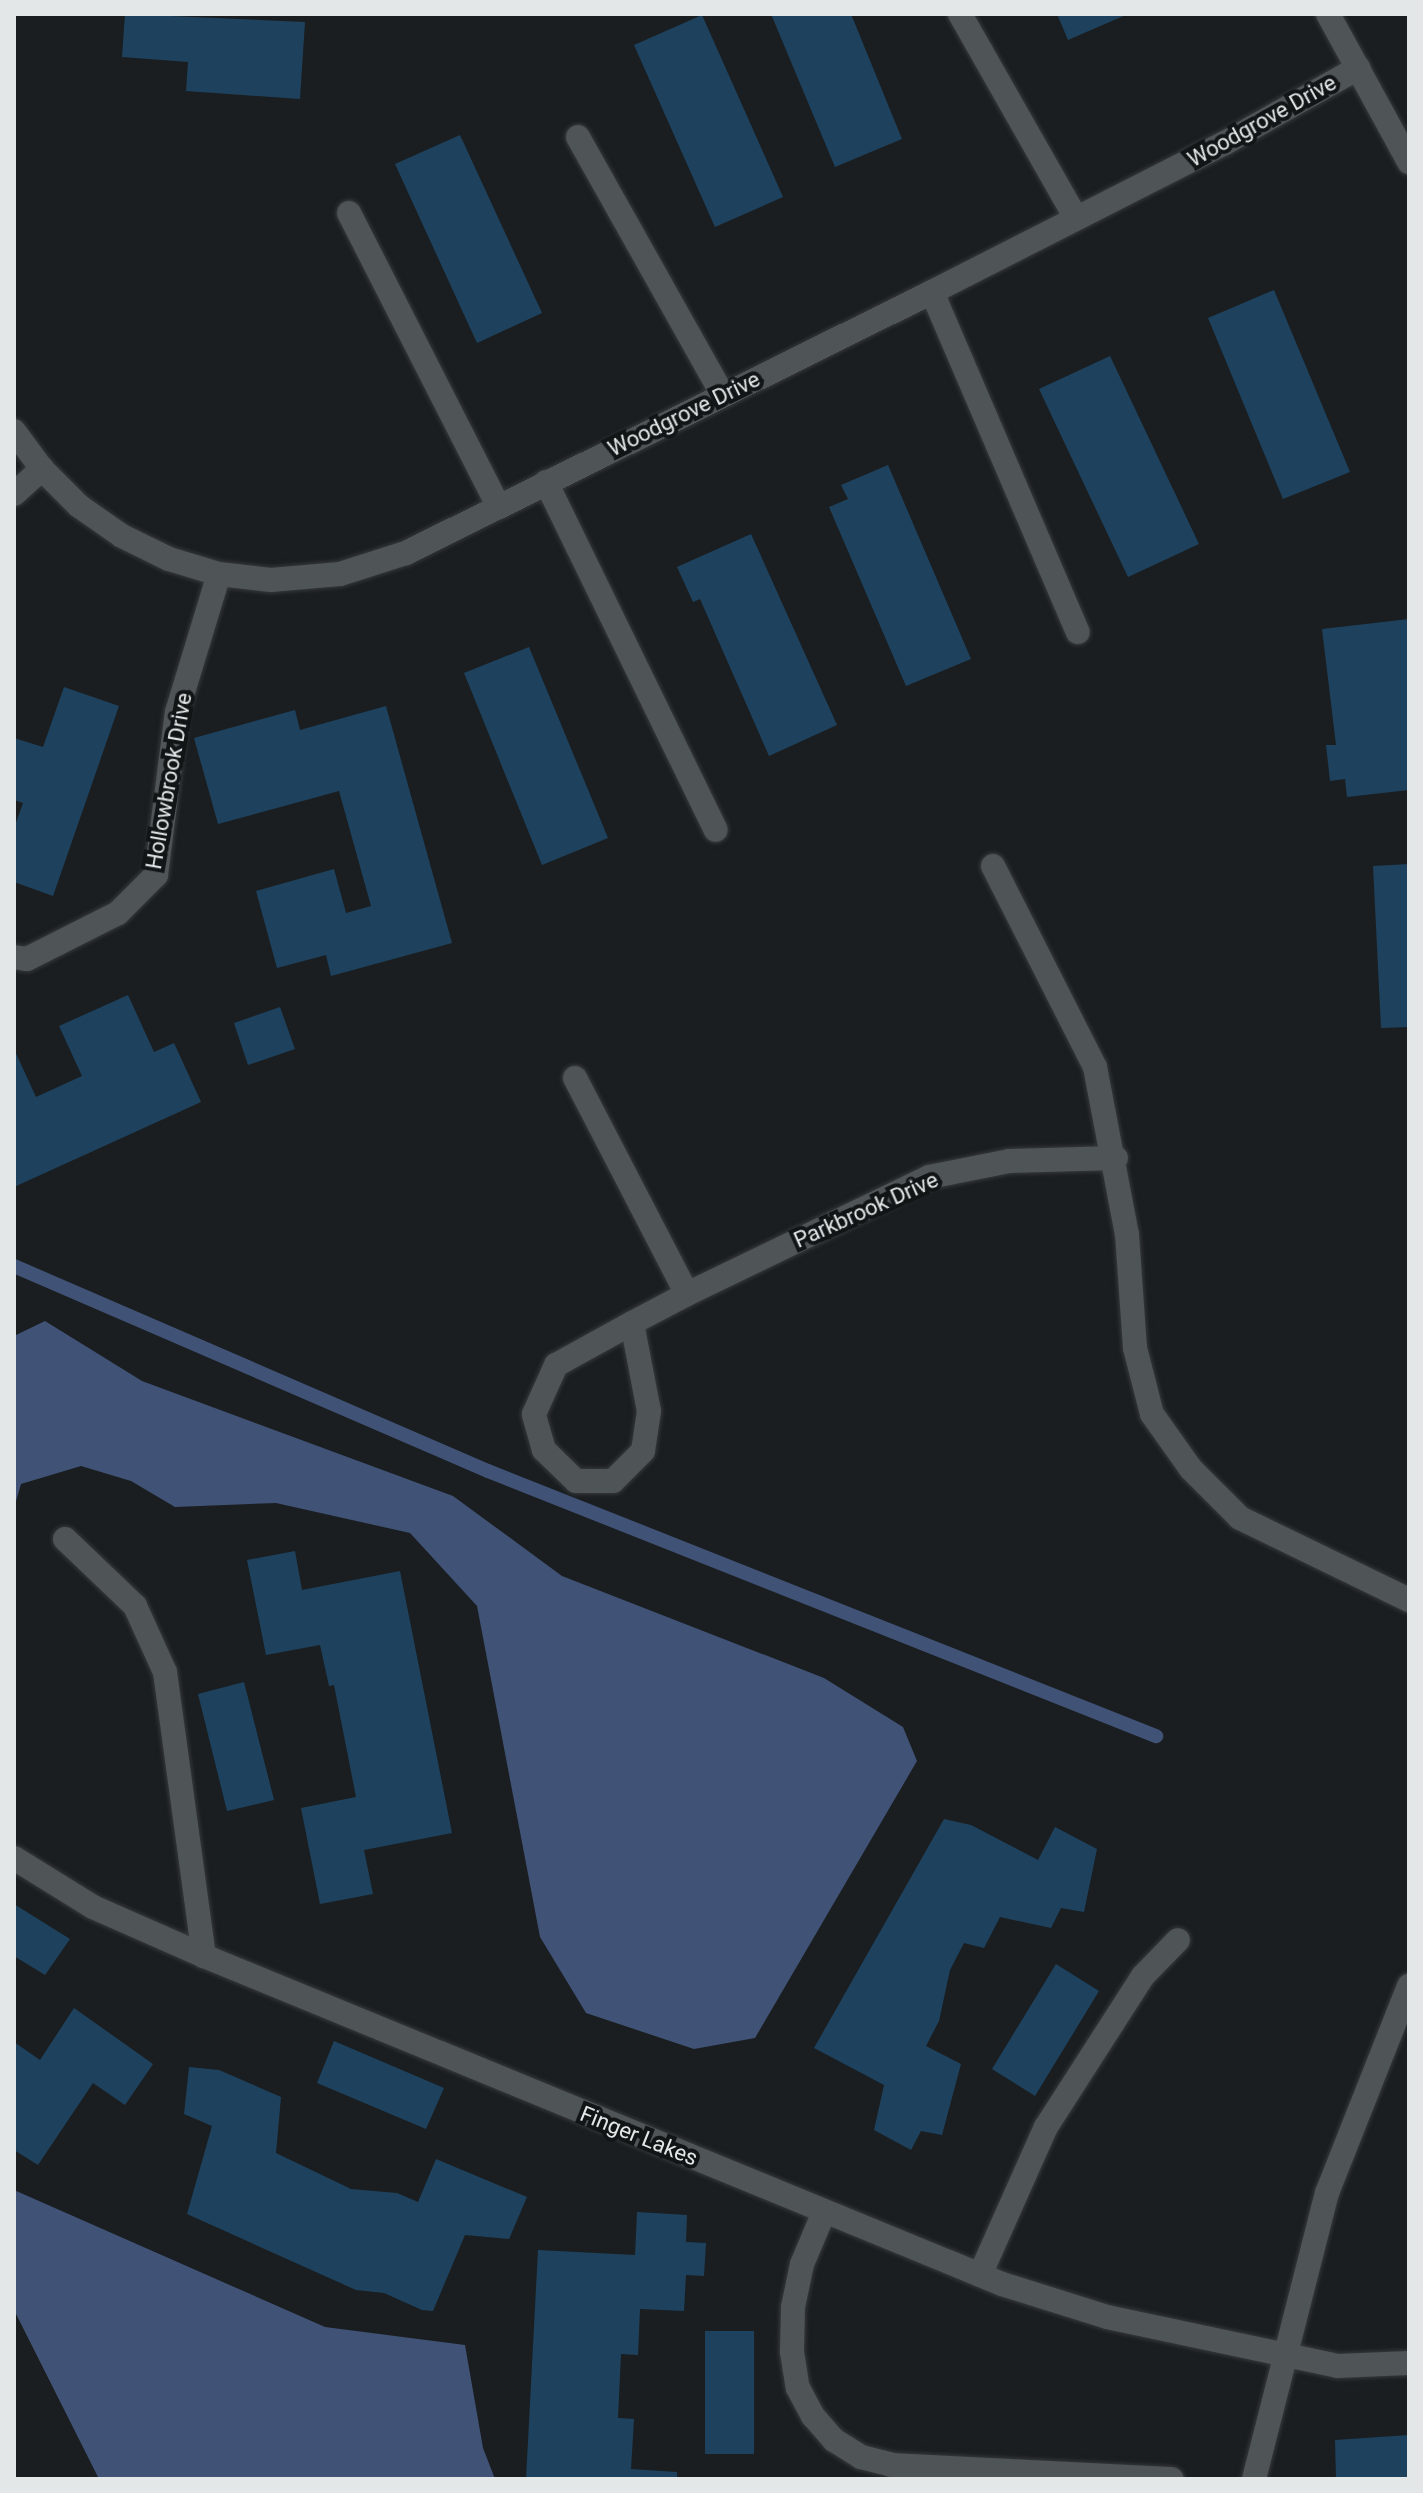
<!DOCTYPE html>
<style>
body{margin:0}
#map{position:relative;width:1423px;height:2493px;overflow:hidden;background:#1a1e20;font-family:Roboto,sans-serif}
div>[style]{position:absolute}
.water>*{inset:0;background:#405276}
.stream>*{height:14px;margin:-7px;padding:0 7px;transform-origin:7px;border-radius:7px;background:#405276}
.building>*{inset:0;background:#1e425e}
.roads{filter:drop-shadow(0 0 2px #36393a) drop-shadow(0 0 2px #36393a)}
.minor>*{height:24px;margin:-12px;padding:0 12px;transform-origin:12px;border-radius:12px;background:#4f5456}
span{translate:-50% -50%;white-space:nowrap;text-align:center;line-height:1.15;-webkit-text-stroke:8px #111516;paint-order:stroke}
.street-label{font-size:22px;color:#e4e7e8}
.frame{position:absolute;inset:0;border:16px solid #e4e7e8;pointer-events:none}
</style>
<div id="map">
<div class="water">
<div style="clip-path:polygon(45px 1321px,142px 1381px,453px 1496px,562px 1576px,824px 1678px,903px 1727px,917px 1761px,755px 2038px,694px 2049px,586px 2013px,540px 1937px,477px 1606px,410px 1533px,276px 1503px,175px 1507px,131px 1481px,81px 1466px,21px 1484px,14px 1508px,14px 1336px)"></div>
<div style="clip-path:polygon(14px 2190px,325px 2327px,465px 2345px,483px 2448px,495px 2479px,99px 2479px,14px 2310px)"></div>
</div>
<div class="stream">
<div style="left:14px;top:1266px;width:516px;rotate:23.39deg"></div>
<div style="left:488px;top:1471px;width:719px;rotate:21.64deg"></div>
</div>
<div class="building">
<div style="clip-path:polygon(125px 14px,305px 22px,300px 99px,186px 91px,188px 62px,122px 57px)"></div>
<div style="clip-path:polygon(771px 14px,851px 14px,902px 139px,835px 167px)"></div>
<div style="clip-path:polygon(1057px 14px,1128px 14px,1068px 40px)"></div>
<div style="clip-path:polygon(702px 15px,783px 197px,715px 227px,634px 45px)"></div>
<div style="clip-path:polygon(460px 135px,542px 313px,477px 343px,395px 164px)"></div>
<div style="clip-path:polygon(1274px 290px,1350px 472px,1283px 499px,1208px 318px)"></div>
<div style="clip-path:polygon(1110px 356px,1199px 544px,1128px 577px,1039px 389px)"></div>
<div style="clip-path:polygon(888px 465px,971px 659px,906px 686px,829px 507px,848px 499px,841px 485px)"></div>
<div style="clip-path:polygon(751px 534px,837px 725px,769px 756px,700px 599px,693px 602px,677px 567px)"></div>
<div style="clip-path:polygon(1409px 619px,1409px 790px,1347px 797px,1345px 779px,1330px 781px,1326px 745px,1336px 745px,1322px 629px)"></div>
<div style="clip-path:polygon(529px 647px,608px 838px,542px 865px,464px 673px)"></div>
<div style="clip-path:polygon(64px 687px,119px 706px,53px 896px,14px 882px,14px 828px,23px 803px,14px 800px,14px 738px,43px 747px)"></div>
<div style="clip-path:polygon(386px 706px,452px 943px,331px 976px,326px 955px,277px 968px,256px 891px,334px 869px,346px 913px,371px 906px,339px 791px,218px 824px,194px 738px,295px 710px,300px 730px)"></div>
<div style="clip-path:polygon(1409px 864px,1409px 1027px,1381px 1028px,1373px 866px)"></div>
<div style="clip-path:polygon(128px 995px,154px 1052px,174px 1043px,201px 1102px,14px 1187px,14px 1049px,36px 1097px,82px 1076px,59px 1026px)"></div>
<div style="clip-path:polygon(280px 1007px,295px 1049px,248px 1065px,234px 1023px)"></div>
<div style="clip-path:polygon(295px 1551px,302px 1590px,400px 1571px,452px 1833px,364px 1850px,373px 1894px,320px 1904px,301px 1808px,356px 1797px,334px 1685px,329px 1686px,320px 1645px,266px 1655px,247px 1560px)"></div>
<div style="clip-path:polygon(244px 1682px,274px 1800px,227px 1811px,198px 1694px)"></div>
<div style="clip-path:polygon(944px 1819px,971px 1825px,1038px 1860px,1055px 1827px,1097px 1849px,1084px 1912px,1061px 1908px,1051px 1928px,1000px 1917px,984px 1948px,964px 1943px,950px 1970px,939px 2021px,926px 2046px,961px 2064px,942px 2135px,921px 2131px,911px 2150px,874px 2130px,884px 2085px,814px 2048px)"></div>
<div style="clip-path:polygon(14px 1904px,70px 1939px,45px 1975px,14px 1956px)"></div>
<div style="clip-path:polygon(1056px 1964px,1099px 1991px,1035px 2096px,992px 2069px)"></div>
<div style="clip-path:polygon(74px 2008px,153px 2064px,125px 2105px,93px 2083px,38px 2165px,14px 2150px,14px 2042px,40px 2060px)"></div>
<div style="clip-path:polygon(334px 2041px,444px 2088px,426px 2129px,317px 2083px)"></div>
<div style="clip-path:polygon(189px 2067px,219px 2070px,281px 2097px,276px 2153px,351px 2189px,397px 2193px,418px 2202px,436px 2159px,527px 2197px,509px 2239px,465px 2235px,433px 2311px,422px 2310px,384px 2293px,356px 2290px,187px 2214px,212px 2126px,184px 2114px)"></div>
<div style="clip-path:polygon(637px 2212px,687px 2215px,686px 2242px,706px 2243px,704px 2276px,686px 2275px,684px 2311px,640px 2309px,638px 2355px,621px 2354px,618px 2418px,634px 2419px,631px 2469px,677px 2472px,677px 2479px,526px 2479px,538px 2250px,635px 2255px)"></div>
<div style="clip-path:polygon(705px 2331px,754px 2331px,754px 2454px,705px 2454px)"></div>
<div style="clip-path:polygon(1409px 2435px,1409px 2479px,1336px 2479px,1335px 2440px)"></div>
</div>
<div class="roads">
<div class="minor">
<div style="left:960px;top:14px;width:235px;rotate:60.4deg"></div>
<div style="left:1328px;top:14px;width:169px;rotate:61.3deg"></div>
<div style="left:578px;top:137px;width:296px;rotate:60.7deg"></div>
<div style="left:349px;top:213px;width:328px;rotate:63deg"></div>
<div style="left:932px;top:292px;width:370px;rotate:66.8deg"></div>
<div style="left:14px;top:431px;width:47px;rotate:53.6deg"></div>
<div style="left:42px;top:469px;width:52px;rotate:45deg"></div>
<div style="left:79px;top:506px;width:52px;rotate:34.9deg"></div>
<div style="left:122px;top:536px;width:52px;rotate:26.1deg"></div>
<div style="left:169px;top:559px;width:52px;rotate:16.7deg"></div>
<div style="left:219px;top:574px;width:52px;rotate:6.6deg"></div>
<div style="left:271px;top:580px;width:69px;rotate:-5deg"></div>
<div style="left:340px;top:574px;width:69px;rotate:-17.7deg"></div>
<div style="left:406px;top:553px;width:587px;rotate:-26.39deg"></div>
<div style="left:932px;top:292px;width:329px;rotate:-27deg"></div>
<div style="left:1225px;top:143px;width:153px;rotate:-29.4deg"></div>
<div style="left:546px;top:482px;width:387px;rotate:64deg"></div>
<div style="left:14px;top:494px;width:38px;rotate:-42deg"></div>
<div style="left:993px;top:866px;width:225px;rotate:63.1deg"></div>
<div style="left:1095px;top:1067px;width:170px;rotate:79.2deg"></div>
<div style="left:1127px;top:1234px;width:114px;rotate:86deg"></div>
<div style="left:1135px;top:1348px;width:68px;rotate:75.6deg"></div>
<div style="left:1152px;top:1414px;width:67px;rotate:54.7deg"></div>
<div style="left:1191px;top:1469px;width:69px;rotate:45deg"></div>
<div style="left:1240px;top:1518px;width:188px;rotate:25.9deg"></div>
<div style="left:14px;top:957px;width:13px;rotate:9deg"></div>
<div style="left:27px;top:959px;width:102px;rotate:-26.8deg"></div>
<div style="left:118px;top:913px;width:54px;rotate:-45deg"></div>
<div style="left:156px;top:875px;width:164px;rotate:-82.7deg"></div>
<div style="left:177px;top:712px;width:144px;rotate:-73.1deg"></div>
<div style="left:575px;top:1078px;width:243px;rotate:62.6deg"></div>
<div style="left:632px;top:1323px;width:90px;rotate:79.1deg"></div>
<div style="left:649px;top:1411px;width:40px;rotate:98.5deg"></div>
<div style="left:643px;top:1451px;width:42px;rotate:135deg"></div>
<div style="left:613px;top:1481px;width:37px;rotate:180deg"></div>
<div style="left:576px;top:1481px;width:45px;rotate:-135.9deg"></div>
<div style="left:544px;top:1450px;width:37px;rotate:-106deg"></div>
<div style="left:534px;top:1414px;width:54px;rotate:-65.8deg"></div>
<div style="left:556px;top:1365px;width:87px;rotate:-28.9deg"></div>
<div style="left:632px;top:1323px;width:62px;rotate:-27.8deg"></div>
<div style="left:687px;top:1294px;width:269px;rotate:-25.8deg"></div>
<div style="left:929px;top:1177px;width:82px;rotate:-11.3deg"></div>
<div style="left:1009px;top:1161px;width:107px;rotate:-1.6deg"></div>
<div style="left:65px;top:1539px;width:97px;rotate:43.7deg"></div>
<div style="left:135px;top:1606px;width:72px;rotate:65.6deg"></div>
<div style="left:165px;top:1672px;width:287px;rotate:82.2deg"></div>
<div style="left:14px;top:1858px;width:93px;rotate:31.8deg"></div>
<div style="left:93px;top:1907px;width:121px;rotate:23.8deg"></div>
<div style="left:204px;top:1956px;width:863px;rotate:22.34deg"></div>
<div style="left:1002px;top:2284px;width:110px;rotate:17.4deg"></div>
<div style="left:1107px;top:2317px;width:235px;rotate:12deg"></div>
<div style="left:1337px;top:2366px;width:72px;rotate:-2.4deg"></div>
<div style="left:824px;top:2212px;width:56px;rotate:112.9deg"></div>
<div style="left:802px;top:2264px;width:44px;rotate:101.8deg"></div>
<div style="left:793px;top:2307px;width:45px;rotate:91.3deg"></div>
<div style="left:792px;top:2352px;width:36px;rotate:81deg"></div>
<div style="left:798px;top:2388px;width:32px;rotate:62deg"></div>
<div style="left:813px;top:2416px;width:32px;rotate:49deg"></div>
<div style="left:834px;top:2440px;width:32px;rotate:32deg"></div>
<div style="left:861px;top:2457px;width:32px;rotate:14deg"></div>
<div style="left:892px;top:2465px;width:280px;rotate:2.9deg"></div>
<div style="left:980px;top:2275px;width:162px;rotate:-66deg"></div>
<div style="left:1046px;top:2127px;width:179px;rotate:-57.3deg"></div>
<div style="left:1143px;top:1976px;width:50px;rotate:-45.8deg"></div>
<div style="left:1254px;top:2479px;width:295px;rotate:-75.7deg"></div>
<div style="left:1327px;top:2193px;width:223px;rotate:-68.4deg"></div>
</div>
</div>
<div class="street-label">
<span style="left:1262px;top:121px;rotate:-29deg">Woodgrove Drive</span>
<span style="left:684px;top:414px;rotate:-26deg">Woodgrove Drive</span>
<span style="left:169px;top:781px;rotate:-80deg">Hollowbrook Drive</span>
<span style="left:866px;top:1210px;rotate:-24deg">Parkbrook Drive</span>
<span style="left:639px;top:2136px;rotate:22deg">Finger Lakes</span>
</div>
<div class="frame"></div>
</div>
